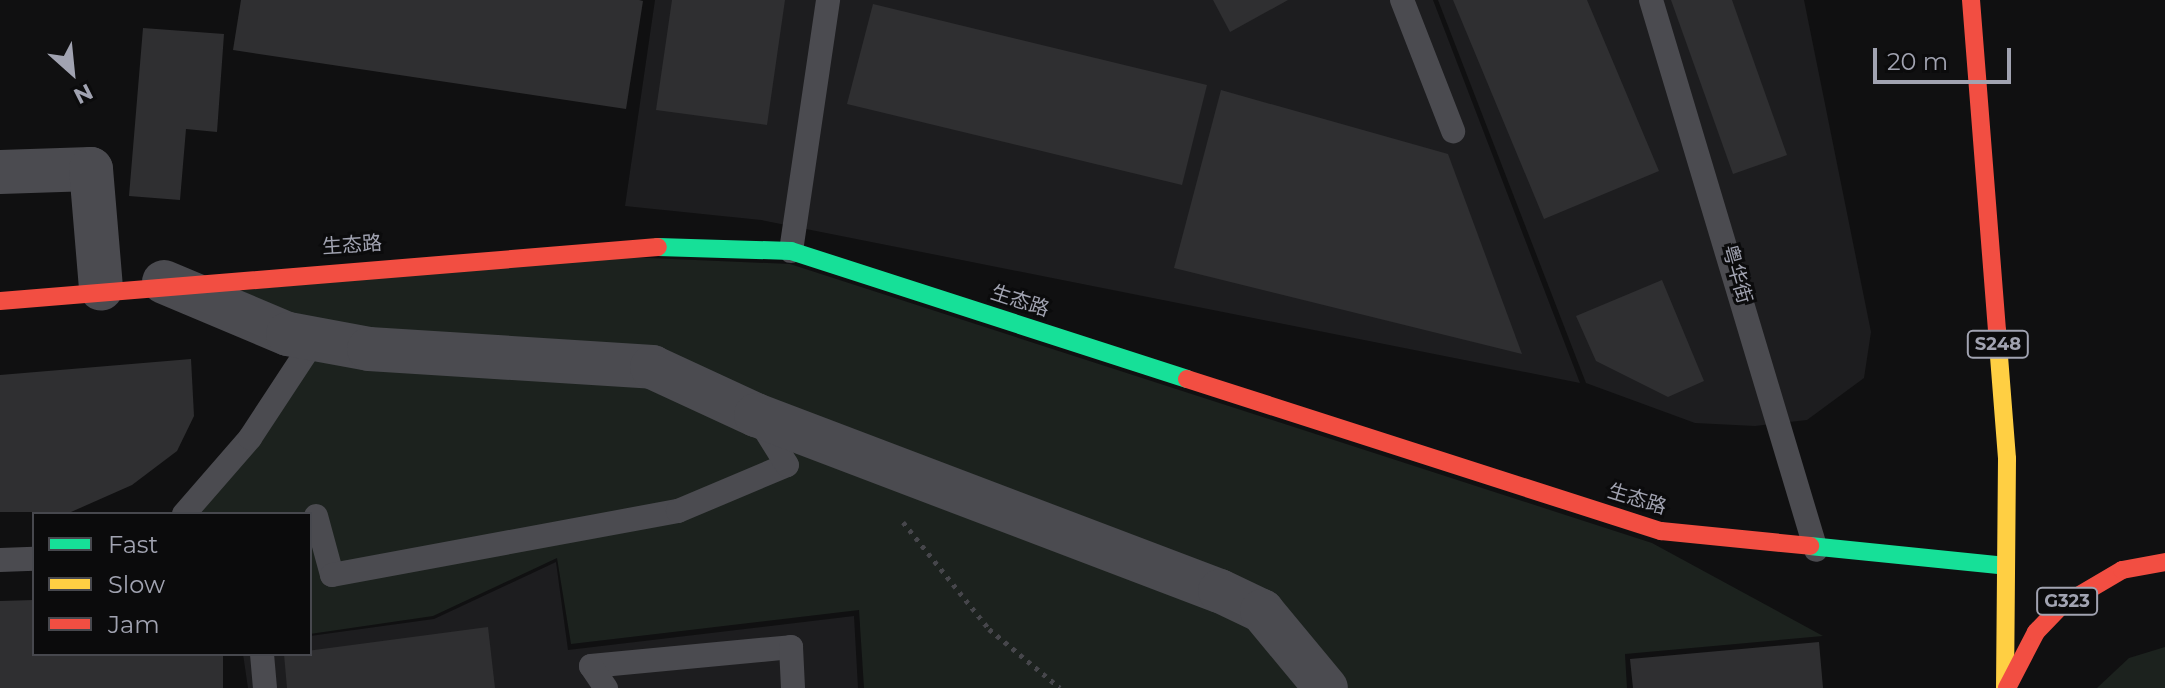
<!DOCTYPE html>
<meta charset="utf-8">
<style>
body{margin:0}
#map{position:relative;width:2165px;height:688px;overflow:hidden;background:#101011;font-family:Montserrat,"Noto Sans SC",sans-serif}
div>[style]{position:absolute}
.built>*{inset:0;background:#1d1d1f}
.green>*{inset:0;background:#1c221e}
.building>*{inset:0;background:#2f2f31}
.path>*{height:5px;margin-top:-2.5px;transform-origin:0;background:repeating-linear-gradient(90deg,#46464b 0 4px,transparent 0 10px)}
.lane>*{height:24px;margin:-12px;padding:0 12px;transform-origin:12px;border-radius:12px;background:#4b4b50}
.street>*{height:44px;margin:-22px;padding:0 22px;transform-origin:22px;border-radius:22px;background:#4b4b50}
.fast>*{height:18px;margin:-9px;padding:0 9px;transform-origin:9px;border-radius:9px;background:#16e098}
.slow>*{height:18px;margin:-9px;padding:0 9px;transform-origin:9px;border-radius:9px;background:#ffcf43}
.jam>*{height:18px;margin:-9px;padding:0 9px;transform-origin:9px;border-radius:9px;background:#f24e42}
span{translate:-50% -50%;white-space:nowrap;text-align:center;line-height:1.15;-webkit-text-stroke:6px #0b0b0c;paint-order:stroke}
.shield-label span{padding:2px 6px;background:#0b0b0c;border:2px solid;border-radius:6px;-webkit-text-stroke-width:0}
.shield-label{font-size:18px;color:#a1a3b1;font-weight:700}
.street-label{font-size:20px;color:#a1a3b1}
.legend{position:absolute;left:32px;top:512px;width:280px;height:144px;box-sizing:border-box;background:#0b0b0c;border:2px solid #47484e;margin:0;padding:10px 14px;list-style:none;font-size:24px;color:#a1a3b1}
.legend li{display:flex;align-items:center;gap:16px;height:40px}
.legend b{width:40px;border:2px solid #47484e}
.north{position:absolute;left:32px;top:32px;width:80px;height:80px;-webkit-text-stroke:6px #0b0b0c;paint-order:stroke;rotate:153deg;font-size:22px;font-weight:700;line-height:32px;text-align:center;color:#a1a3b1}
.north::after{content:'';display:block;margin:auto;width:28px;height:36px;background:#a1a3b1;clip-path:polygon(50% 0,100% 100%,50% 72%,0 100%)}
.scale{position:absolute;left:1873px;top:48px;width:138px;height:36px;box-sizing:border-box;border:4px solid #a1a3b1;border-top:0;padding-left:10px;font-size:24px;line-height:28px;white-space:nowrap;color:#a1a3b1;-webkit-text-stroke:6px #0b0b0c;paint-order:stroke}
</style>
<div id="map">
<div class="built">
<div style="clip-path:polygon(655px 0,1433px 0,1580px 383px,761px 220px,625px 206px)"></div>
<div style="clip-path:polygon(1438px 0,1804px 0,1871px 332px,1864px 378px,1807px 420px,1755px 426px,1695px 423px,1586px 383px)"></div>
<div style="clip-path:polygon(556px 562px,568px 650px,854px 616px,858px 688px,248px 688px,243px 654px,310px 654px,310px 636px,434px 619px)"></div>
</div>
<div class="green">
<div style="clip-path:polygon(626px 257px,790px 264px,1652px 543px,1823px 636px,1625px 654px,1627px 688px,1341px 688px,1299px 635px,654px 355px,372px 338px,220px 292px)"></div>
<div style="clip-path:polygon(315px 343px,594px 363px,1253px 621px,1308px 688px,864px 688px,859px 610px,571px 644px,557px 558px,433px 616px,310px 634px,310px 514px,190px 514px)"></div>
<div style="clip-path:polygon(2165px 647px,2165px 688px,2097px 688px,2129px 658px)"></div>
</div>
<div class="building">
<div style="clip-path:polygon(241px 0,639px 0,643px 1px,626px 109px,233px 50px)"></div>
<div style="clip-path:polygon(672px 0,785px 0,767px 125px,656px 110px)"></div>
<div style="clip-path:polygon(1213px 0,1288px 0,1230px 32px)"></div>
<div style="clip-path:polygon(1453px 0,1587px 0,1659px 171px,1544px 219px)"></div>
<div style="clip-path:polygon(1671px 0,1732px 0,1787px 155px,1733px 174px)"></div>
<div style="clip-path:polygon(873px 4px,1207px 85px,1182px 185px,847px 104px)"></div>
<div style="clip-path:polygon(143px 28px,224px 34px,217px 132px,186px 129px,180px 200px,129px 196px)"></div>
<div style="clip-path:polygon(1221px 90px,1448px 154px,1522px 354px,1174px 268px)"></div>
<div style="clip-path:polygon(1662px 280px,1704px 381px,1668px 397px,1596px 361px,1576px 316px)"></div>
<div style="clip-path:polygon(191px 359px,194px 416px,177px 451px,132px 485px,71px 512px,0 512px,0 375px)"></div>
<div style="clip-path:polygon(34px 600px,34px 654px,223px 654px,223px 688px,0 688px,0 601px)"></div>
<div style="clip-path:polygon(488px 627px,495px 688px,287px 688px,284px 654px)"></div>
<div style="clip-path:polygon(1819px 642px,1823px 688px,1633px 688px,1630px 659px)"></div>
</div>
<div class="path">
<div style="left:903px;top:522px;width:137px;rotate:51.2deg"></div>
<div style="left:989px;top:629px;width:92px;rotate:39.7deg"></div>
</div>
<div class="lane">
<div style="left:1402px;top:0;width:141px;rotate:68.7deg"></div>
<div style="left:1651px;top:0;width:574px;rotate:73.3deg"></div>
<div style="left:791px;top:251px;width:254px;rotate:-81.6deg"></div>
<div style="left:184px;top:514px;width:101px;rotate:-49deg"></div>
<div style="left:250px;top:438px;width:118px;rotate:-56.7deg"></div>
<div style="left:316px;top:516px;width:61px;rotate:74.8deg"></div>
<div style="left:332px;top:575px;width:352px;rotate:-10.5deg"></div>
<div style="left:678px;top:511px;width:118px;rotate:-22.9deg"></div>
<div style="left:787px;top:465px;width:53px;rotate:-121.9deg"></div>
<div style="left:0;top:560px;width:34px;rotate:-2deg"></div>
<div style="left:262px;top:654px;width:34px;rotate:85deg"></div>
<div style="left:591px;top:666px;width:201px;rotate:-5.4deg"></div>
<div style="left:791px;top:647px;width:41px;rotate:87.2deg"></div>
<div style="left:591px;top:666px;width:27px;rotate:56deg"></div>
</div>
<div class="street">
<div style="left:0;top:172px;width:91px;rotate:-1.9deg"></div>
<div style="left:91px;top:169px;width:120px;rotate:85.2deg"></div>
<div style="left:164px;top:282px;width:134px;rotate:22.8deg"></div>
<div style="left:288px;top:334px;width:82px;rotate:10.5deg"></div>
<div style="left:369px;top:349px;width:284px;rotate:3.6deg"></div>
<div style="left:652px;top:367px;width:115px;rotate:24.8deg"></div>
<div style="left:756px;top:415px;width:496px;rotate:20.8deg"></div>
<div style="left:1220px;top:591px;width:47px;rotate:25.5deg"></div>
<div style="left:1262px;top:611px;width:100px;rotate:50.3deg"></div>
</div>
<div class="fast">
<div style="left:658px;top:247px;width:133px;rotate:1.7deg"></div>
<div style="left:791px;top:251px;width:416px;rotate:17.9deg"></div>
<div style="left:1810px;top:546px;width:197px;rotate:5.8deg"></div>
</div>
<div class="slow">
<div style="left:1997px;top:331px;width:128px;rotate:85.5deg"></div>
<div style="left:2007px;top:459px;width:229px;rotate:90.5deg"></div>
</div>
<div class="jam">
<div style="left:1971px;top:0;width:332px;rotate:85.5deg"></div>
<div style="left:0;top:301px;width:660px;rotate:-4.69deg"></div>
<div style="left:1187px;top:379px;width:498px;rotate:17.8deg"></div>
<div style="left:1661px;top:531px;width:150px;rotate:5.7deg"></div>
<div style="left:2007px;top:688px;width:63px;rotate:-62.6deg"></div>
<div style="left:2036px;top:632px;width:36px;rotate:-46deg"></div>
<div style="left:2061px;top:606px;width:71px;rotate:-30.5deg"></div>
<div style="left:2122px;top:570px;width:44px;rotate:-10.5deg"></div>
</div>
<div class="shield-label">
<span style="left:1998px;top:344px">S248</span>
<span style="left:2067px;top:601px">G323</span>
</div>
<div class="street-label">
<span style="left:352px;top:245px;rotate:-4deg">生态路</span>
<span style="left:1737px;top:274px;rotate:74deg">粤华街</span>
<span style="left:1020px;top:301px;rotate:18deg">生态路</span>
<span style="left:1637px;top:499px;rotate:17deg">生态路</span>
</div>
<ul class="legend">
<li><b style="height:10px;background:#16e098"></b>Fast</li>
<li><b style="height:10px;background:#ffcf43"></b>Slow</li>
<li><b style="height:10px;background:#f24e42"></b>Jam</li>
</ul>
<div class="north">N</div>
<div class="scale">20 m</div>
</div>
